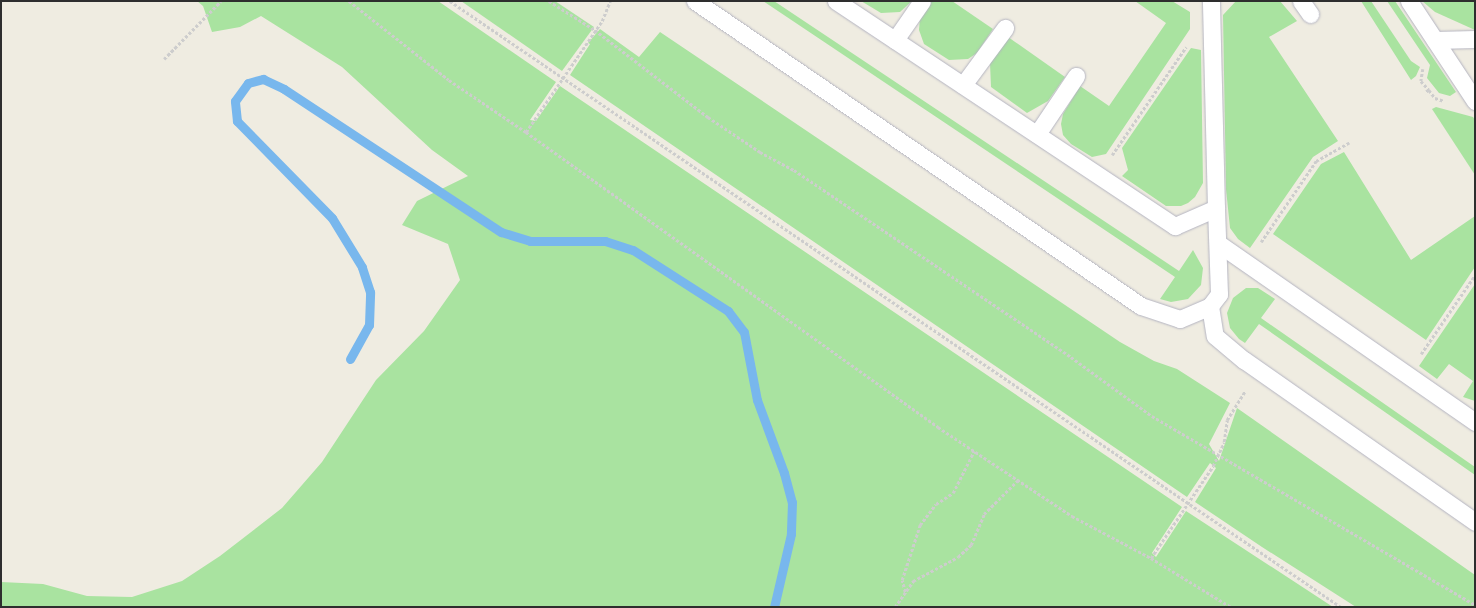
<!DOCTYPE html>
<style>
body{margin:0}
#map{position:relative;width:1476px;height:608px;overflow:hidden;background:#efece1;font-family:"DejaVu Sans",sans-serif}
div>[style]{position:absolute}
.green>*{inset:0;background:#a9e3a0}
.stream>*{height:9px;margin:-4.5px;padding:0 4.5px;transform-origin:4.5px;border-radius:4.5px;background:#78b7ed}
.path>*{height:2.5px;margin-top:-1.25px;transform-origin:0;background:repeating-linear-gradient(90deg,#cdcdcd 0 3px,transparent 0 5px)}
.roads{filter:drop-shadow(0 0 1px #b4b4c1) drop-shadow(0 0 1px #b4b4c1)}
.lane>*{height:17px;margin:-8.5px;padding:0 8.5px;transform-origin:8.5px;border-radius:8.5px;background:#fff}
span{translate:-50% -50%;white-space:nowrap;text-align:center;line-height:1.15;-webkit-text-stroke:3px #fff;paint-order:stroke}
.frame{position:absolute;inset:0;border:2px solid #2e2e2e;pointer-events:none}
</style>
<div id="map">
<div class="green">
<div style="clip-path:polygon(197px 1px,438px 1px,556px 82px,530px 120px,536px 121px,560px 86px,1182px 507px,1152px 553px,1156px 557px,1186px 511px,1333px 607px,1px 607px,1px 582px,43px 584px,87px 596px,132px 597px,182px 581px,220px 556px,282px 508px,322px 462px,376px 380px,424px 331px,460px 280px,448px 244px,402px 225px,417px 201px,468px 176px,432px 150px,342px 67px,261px 16px,240px 27px,212px 32px,203px 6px)"></div>
<div style="clip-path:polygon(461px 1px,555px 1px,594px 27px,562px 71px)"></div>
<div style="clip-path:polygon(763px 1px,774px 1px,1179px 271px,1193px 250px,1203px 268px,1201px 285px,1188px 299px,1171px 302px,1160px 299px,1175px 277px)"></div>
<div style="clip-path:polygon(861px 1px,912px 1px,900px 12px,881px 13px)"></div>
<div style="clip-path:polygon(931px 1px,952px 1px,993px 29px,977px 53px,968px 59px,949px 60px,924px 44px,919px 30px,920px 17px)"></div>
<div style="clip-path:polygon(1135px 1px,1172px 1px,1190px 12px,1190px 29px,1106px 154px,1092px 157px,1071px 144px,1063px 135px,1061px 124px,1063px 114px,1080px 86px,1109px 106px,1166px 23px)"></div>
<div style="clip-path:polygon(1236px 1px,1280px 1px,1297px 21px,1269px 37px,1338px 141px,1313px 157px,1250px 248px,1238px 239px,1230px 228px,1226px 189px,1223px 15px)"></div>
<div style="clip-path:polygon(1361px 1px,1371px 1px,1411px 61px,1420px 67px,1416px 76px,1411px 80px)"></div>
<div style="clip-path:polygon(1387px 1px,1395px 1px,1456px 92px,1450px 96px,1439px 93px,1427px 78px,1430px 65px)"></div>
<div style="clip-path:polygon(1422px 1px,1475px 1px,1475px 30px,1435px 12px)"></div>
<div style="clip-path:polygon(600px 29px,639px 57px,660px 32px,1120px 342px,1154px 361px,1177px 369px,1230px 403px,1209px 444px,1219px 461px,1237px 408px,1475px 575px,1475px 607px,1356px 607px,1262px 547px,1195px 502px,1216px 468px,1210px 463px,1187px 497px,570px 75px,590px 44px,588px 43px)"></div>
<div style="clip-path:polygon(1008px 37px,1065px 77px,1048px 101px,1027px 113px,991px 87px,990px 63px)"></div>
<div style="clip-path:polygon(1191px 48px,1201px 50px,1203px 183px,1195px 197px,1188px 203px,1181px 206px,1166px 206px,1122px 176px,1128px 170px,1122px 148px)"></div>
<div style="clip-path:polygon(1436px 107px,1473px 117px,1475px 120px,1475px 175px,1432px 109px)"></div>
<div style="clip-path:polygon(1344px 152px,1411px 260px,1475px 216px,1475px 267px,1426px 340px,1273px 234px,1321px 164px)"></div>
<div style="clip-path:polygon(1475px 284px,1475px 401px,1463px 397px,1473px 381px,1449px 364px,1437px 379px,1419px 366px)"></div>
<div style="clip-path:polygon(1246px 288px,1258px 288px,1275px 299px,1261px 318px,1475px 467px,1475px 475px,1259px 324px,1245px 343px,1239px 339px,1230px 328px,1227px 313px,1233px 298px)"></div>
</div>
<div class="stream">
<div style="left:350px;top:359px;width:39px;rotate:-61deg"></div>
<div style="left:369px;top:325px;width:33px;rotate:-88deg"></div>
<div style="left:370px;top:292px;width:26px;rotate:-108deg"></div>
<div style="left:362px;top:267px;width:57px;rotate:-121.5deg"></div>
<div style="left:332px;top:218px;width:136px;rotate:-134.4deg"></div>
<div style="left:237px;top:121px;width:20px;rotate:-96deg"></div>
<div style="left:235px;top:101px;width:22px;rotate:-54deg"></div>
<div style="left:248px;top:83px;width:16px;rotate:-15deg"></div>
<div style="left:263px;top:79px;width:23px;rotate:25deg"></div>
<div style="left:284px;top:89px;width:260px;rotate:33.4deg"></div>
<div style="left:501px;top:232px;width:30px;rotate:17deg"></div>
<div style="left:530px;top:241px;width:75px"></div>
<div style="left:605px;top:241px;width:29px;rotate:18deg"></div>
<div style="left:633px;top:250px;width:113px;rotate:32.7deg"></div>
<div style="left:728px;top:311px;width:26px;rotate:53deg"></div>
<div style="left:744px;top:332px;width:69px;rotate:79.2deg"></div>
<div style="left:757px;top:400px;width:78px;rotate:69.7deg"></div>
<div style="left:784px;top:473px;width:30px;rotate:75deg"></div>
<div style="left:792px;top:502px;width:32px;rotate:92deg"></div>
<div style="left:791px;top:534px;width:75px;rotate:103.1deg"></div>
</div>
<div class="path">
<div style="left:349px;top:1px;width:127px;rotate:38.3deg"></div>
<div style="left:449px;top:80px;width:93px;rotate:34deg"></div>
<div style="left:526px;top:132px;width:507px;rotate:35.6deg"></div>
<div style="left:938px;top:427px;width:161px;rotate:33.6deg"></div>
<div style="left:1072px;top:516px;width:89px;rotate:28deg"></div>
<div style="left:1151px;top:558px;width:94px;rotate:31.5deg"></div>
<div style="left:450px;top:1px;width:1078px;rotate:34.22deg"></div>
<div style="left:549px;top:1px;width:54px;rotate:32.2deg"></div>
<div style="left:595px;top:30px;width:143px;rotate:37.6deg"></div>
<div style="left:708px;top:117px;width:63px;rotate:33.9deg"></div>
<div style="left:760px;top:152px;width:38px;rotate:28deg"></div>
<div style="left:794px;top:170px;width:334px;rotate:34deg"></div>
<div style="left:1071px;top:357px;width:100px;rotate:36.1deg"></div>
<div style="left:1152px;top:416px;width:374px;rotate:30.3deg"></div>
<div style="left:164px;top:59px;width:81px;rotate:-45.5deg"></div>
<div style="left:1423px;top:69px;width:12px;rotate:99deg"></div>
<div style="left:1421px;top:81px;width:12px;rotate:48deg"></div>
<div style="left:1429px;top:90px;width:5px;rotate:143deg"></div>
<div style="left:1429px;top:90px;width:10px;rotate:53deg"></div>
<div style="left:1435px;top:98px;width:9px;rotate:18deg"></div>
<div style="left:526px;top:132px;width:135px;rotate:-55.6deg"></div>
<div style="left:602px;top:21px;width:22px;rotate:-68deg"></div>
<div style="left:1112px;top:155px;width:131px;rotate:-55.6deg"></div>
<div style="left:1261px;top:242px;width:98px;rotate:-55.8deg"></div>
<div style="left:1316px;top:161px;width:38px;rotate:-29deg"></div>
<div style="left:1421px;top:354px;width:96px;rotate:-55.6deg"></div>
<div style="left:1151px;top:558px;width:111px;rotate:-56deg"></div>
<div style="left:1213px;top:466px;width:26px;rotate:-65deg"></div>
<div style="left:1224px;top:442px;width:22px;rotate:-82deg"></div>
<div style="left:1227px;top:420px;width:34px;rotate:-58deg"></div>
<div style="left:905px;top:592px;width:12px;rotate:-104deg"></div>
<div style="left:902px;top:580px;width:58px;rotate:-71.9deg"></div>
<div style="left:920px;top:525px;width:26px;rotate:-53deg"></div>
<div style="left:936px;top:504px;width:20px;rotate:-33deg"></div>
<div style="left:953px;top:493px;width:47px;rotate:-63.4deg"></div>
<div style="left:895px;top:607px;width:32px;rotate:-55deg"></div>
<div style="left:913px;top:581px;width:51px;rotate:-28.1deg"></div>
<div style="left:958px;top:557px;width:18px;rotate:-43deg"></div>
<div style="left:971px;top:545px;width:34px;rotate:-67deg"></div>
<div style="left:984px;top:514px;width:48px;rotate:-45deg"></div>
</div>
<div class="roads">
<div class="lane">
<div style="left:695px;top:1px;width:540px;rotate:34.37deg"></div>
<div style="left:1141px;top:306px;width:41px;rotate:18.4deg"></div>
<div style="left:1180px;top:319px;width:33px;rotate:-23deg"></div>
<div style="left:1210px;top:306px;width:15px;rotate:-53deg"></div>
<div style="left:1219px;top:294px;width:86px;rotate:-92deg"></div>
<div style="left:836px;top:1px;width:407px;rotate:33.6deg"></div>
<div style="left:1175px;top:226px;width:45px;rotate:-23.7deg"></div>
<div style="left:1216px;top:208px;width:207px;rotate:-91.4deg"></div>
<div style="left:1301px;top:1px;width:16px;rotate:55deg"></div>
<div style="left:1409px;top:1px;width:120px;rotate:56.6deg"></div>
<div style="left:895px;top:40px;width:47px;rotate:-55.3deg"></div>
<div style="left:1435px;top:40px;width:40px;rotate:-1.4deg"></div>
<div style="left:963px;top:85px;width:71px;rotate:-53.6deg"></div>
<div style="left:1037px;top:134px;width:70px;rotate:-56.1deg"></div>
<div style="left:1219px;top:244px;width:312px;rotate:34.8deg"></div>
<div style="left:1210px;top:306px;width:30px;rotate:81deg"></div>
<div style="left:1215px;top:336px;width:38px;rotate:40deg"></div>
<div style="left:1244px;top:360px;width:282px;rotate:35deg"></div>
</div>
</div>
<div class="frame"></div>
</div>
